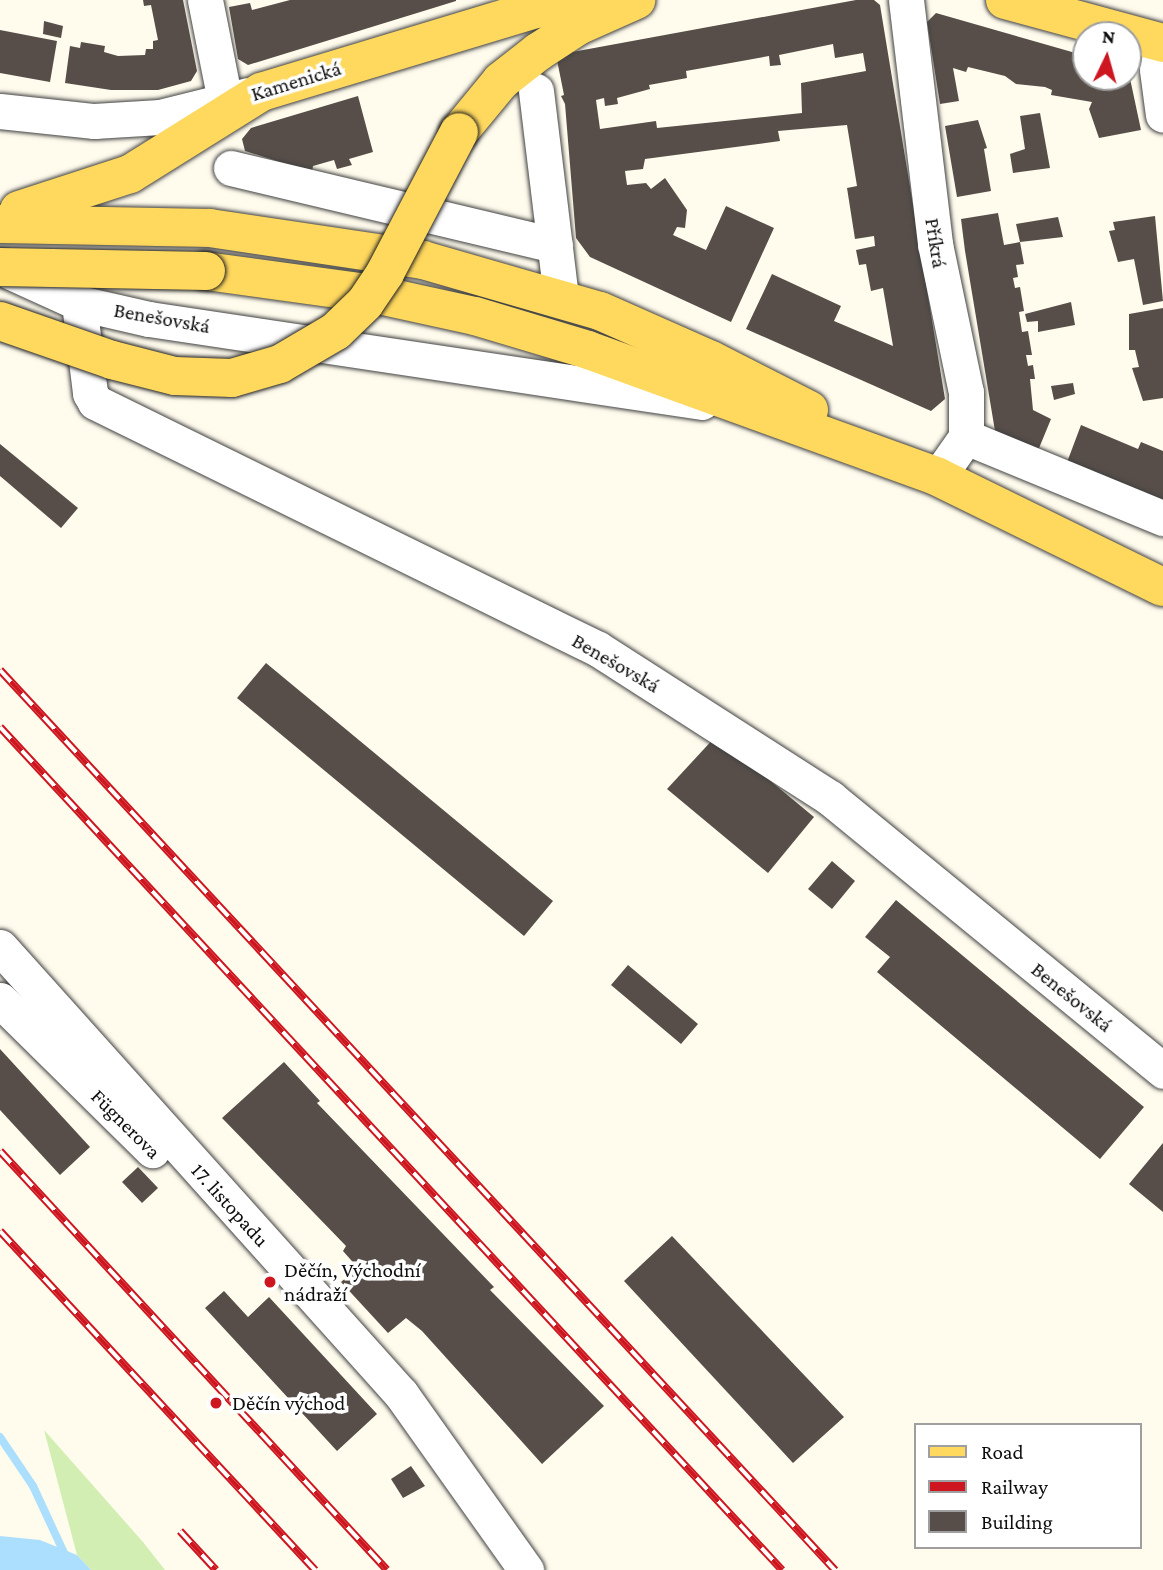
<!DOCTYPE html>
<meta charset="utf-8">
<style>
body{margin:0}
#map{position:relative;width:1163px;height:1570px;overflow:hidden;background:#fffcee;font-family:"Crimson Pro",serif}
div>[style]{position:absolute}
.green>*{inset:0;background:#d2eeb3}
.water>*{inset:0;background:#acdffd}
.stream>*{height:8px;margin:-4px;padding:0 4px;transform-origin:4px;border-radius:4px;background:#acdffd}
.building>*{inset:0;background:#574e49}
.roads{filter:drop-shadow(0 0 2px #414141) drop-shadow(0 0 2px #414141)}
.minor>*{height:35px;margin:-17.5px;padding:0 17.5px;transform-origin:17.5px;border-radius:17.5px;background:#fff}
.major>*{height:38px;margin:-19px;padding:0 19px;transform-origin:19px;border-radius:19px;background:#ffd85e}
.rail>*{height:8px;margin-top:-4px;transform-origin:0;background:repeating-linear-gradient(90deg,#fff 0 16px,#cd161f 0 32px);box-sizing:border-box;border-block:2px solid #cd161f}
.bridges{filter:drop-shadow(0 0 2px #1f1f1f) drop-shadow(0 0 2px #1f1f1f)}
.major-bridge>*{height:38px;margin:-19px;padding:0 19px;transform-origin:19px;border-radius:19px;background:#ffd85e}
.dots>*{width:19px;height:19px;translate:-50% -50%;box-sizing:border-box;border:4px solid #fff;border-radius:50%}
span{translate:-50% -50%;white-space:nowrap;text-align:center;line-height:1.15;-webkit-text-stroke:7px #fff;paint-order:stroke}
.street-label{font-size:21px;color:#0e0e0e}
.poi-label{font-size:21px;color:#0e0e0e}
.left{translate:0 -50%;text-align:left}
.legend{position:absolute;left:914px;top:1423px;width:228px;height:126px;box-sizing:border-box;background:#fff;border:2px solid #9f9f9f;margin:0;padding:9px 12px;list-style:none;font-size:21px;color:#0e0e0e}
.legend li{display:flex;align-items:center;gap:14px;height:35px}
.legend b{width:35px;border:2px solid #9f9f9f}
.north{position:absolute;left:1072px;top:21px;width:70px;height:70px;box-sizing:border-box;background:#fff;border:2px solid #9f9f9f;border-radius:50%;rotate:5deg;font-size:19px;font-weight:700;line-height:28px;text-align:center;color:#0e0e0e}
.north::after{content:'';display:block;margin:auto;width:24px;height:32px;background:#cd161f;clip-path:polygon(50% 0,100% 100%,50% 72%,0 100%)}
</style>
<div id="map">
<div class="green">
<div style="clip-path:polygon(44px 1430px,143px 1542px,165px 1570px,91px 1570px,77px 1555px)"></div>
</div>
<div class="water">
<div style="clip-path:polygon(0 1536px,40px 1540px,77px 1555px,91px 1570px,0 1570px)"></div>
</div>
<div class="stream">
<div style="left:0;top:1437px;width:59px;rotate:56deg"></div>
<div style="left:33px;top:1486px;width:93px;rotate:65.1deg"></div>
</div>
<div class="building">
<div style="clip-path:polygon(143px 0,183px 0,197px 71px,191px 81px,158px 90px,111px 90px,65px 83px,70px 46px,80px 48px,81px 42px,105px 46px,104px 52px,118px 56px,145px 55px,146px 49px,153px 49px,153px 41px,158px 40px,151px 5px,144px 6px)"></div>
<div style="clip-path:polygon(290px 0,456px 0,456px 1px,248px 65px,238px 59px,229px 7px,250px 3px,252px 10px)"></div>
<div style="clip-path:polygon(evenodd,856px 0,874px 0,880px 5px,945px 399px,931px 411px,746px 329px,772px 274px,841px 306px,834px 321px,893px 346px,883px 288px,871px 291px,866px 264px,859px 265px,856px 250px,875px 246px,874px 236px,855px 239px,847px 188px,857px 186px,847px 125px,778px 131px,780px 141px,645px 159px,643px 169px,625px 171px,627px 185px,646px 183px,651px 189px,665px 178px,687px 210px,685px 228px,677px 227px,673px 235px,706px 250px,726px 206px,774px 228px,731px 322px,590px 257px,576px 238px,565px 104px,561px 96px,564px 95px,556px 55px,856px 0,833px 44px,835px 58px,863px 53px,866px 71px,801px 83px,802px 113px,657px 128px,656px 121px,600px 129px,596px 100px,604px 98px,605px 106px,618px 104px,617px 98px,650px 89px,649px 85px,687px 78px,686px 71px,769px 56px,770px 66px,781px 65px,779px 55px,833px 44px)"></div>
<div style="clip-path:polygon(936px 13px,1086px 56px,1086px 77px,1128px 77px,1128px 69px,1141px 130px,1099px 138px,1089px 109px,1092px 102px,1051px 95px,1052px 90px,1045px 87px,1016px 84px,1005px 76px,968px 67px,966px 72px,953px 68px,959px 101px,940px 104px,927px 22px)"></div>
<div style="clip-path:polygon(44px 21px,63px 26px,61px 38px,43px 34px)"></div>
<div style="clip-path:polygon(0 30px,57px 41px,50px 82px,0 73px)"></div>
<div style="clip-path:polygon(358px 96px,373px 152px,349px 159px,352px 165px,337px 169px,334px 160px,313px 166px,312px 172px,245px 151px,242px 139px,251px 128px)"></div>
<div style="clip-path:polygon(1040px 113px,1050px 168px,1013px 173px,1010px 154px,1025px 149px,1020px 116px)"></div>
<div style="clip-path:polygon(978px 120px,987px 148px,984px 149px,991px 191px,957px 197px,945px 126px)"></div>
<div style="clip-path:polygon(998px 213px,1004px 245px,1020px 242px,1024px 264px,1016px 265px,1018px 277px,1013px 278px,1015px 288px,1020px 287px,1024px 311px,1019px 312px,1022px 332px,1028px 331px,1032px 355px,1026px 355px,1028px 366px,1033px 365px,1035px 379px,1030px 379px,1033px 410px,1051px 419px,1037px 453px,996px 437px,965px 251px,961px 219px)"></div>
<div style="clip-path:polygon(1155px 216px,1163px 301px,1143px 305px,1134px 259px,1118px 262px,1109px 231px,1115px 230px,1113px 222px)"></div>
<div style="clip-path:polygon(1058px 217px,1063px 237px,1020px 242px,1016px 224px)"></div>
<div style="clip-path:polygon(1071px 302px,1075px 325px,1038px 332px,1038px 321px,1027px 322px,1025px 314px)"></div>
<div style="clip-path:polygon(1163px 308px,1163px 398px,1143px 401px,1132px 368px,1139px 367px,1135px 350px,1129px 350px,1129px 314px)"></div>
<div style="clip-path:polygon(1073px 383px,1075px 394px,1054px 400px,1051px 386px)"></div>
<div style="clip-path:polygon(1081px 425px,1138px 449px,1141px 442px,1163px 451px,1163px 505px,1066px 465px)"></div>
<div style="clip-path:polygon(0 444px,78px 508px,61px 528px,0 476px)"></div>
<div style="clip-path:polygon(266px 663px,553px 901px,524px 936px,237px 698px)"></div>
<div style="clip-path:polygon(716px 736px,814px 817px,768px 873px,667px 789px)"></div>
<div style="clip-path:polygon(832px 861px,855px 881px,832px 909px,808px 889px)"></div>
<div style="clip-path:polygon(896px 900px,1144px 1107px,1100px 1159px,877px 972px,890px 957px,865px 937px)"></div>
<div style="clip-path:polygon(628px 965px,698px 1024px,681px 1044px,611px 985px)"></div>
<div style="clip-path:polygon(0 1049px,90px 1147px,60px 1175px,0 1110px)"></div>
<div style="clip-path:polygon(284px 1062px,320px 1101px,317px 1103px,494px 1287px,490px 1290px,604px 1406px,542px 1464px,422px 1331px,406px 1318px,388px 1333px,341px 1282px,358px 1268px,343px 1251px,346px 1246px,222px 1118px)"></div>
<div style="clip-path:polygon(1163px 1143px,1163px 1212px,1129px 1184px)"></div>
<div style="clip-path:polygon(138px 1167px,158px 1188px,142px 1203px,122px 1182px)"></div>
<div style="clip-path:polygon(672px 1236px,844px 1417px,793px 1463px,624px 1281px)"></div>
<div style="clip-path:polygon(224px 1291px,248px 1317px,269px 1297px,377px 1414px,337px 1451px,205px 1308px)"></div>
<div style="clip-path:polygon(411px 1466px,425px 1486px,403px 1498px,391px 1479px)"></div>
</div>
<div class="roads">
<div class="minor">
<div style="left:205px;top:0;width:103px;rotate:78.8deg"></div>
<div style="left:906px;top:0;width:246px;rotate:83.2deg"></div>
<div style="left:935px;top:244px;width:151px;rotate:78.2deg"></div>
<div style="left:966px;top:392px;width:45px;rotate:90deg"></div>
<div style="left:966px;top:437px;width:49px;rotate:125deg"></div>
<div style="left:1162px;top:43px;width:27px;rotate:100deg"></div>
<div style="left:1157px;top:70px;width:45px;rotate:82.4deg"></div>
<div style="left:536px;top:91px;width:209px;rotate:83.1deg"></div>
<div style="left:0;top:111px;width:95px;rotate:6.1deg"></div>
<div style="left:94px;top:121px;width:66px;rotate:-3.5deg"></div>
<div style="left:160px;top:117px;width:91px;rotate:-14deg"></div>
<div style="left:231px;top:168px;width:333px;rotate:13.4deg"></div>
<div style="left:0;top:267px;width:87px;rotate:24.5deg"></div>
<div style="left:79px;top:303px;width:72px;rotate:12.9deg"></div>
<div style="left:149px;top:319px;width:559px;rotate:8.54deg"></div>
<div style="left:79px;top:303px;width:91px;rotate:83deg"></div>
<div style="left:90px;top:393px;width:10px;rotate:61deg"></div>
<div style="left:95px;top:402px;width:560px;rotate:26.15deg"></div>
<div style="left:598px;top:649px;width:276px;rotate:32.7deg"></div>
<div style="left:830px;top:798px;width:431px;rotate:39.3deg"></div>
<div style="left:966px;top:437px;width:213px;rotate:22.4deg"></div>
<div style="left:0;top:947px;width:601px;rotate:48.1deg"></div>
<div style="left:401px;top:1394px;width:216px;rotate:54.6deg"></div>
<div style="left:0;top:1000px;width:214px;rotate:44.6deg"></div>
</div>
<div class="major">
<div style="left:1005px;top:0;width:164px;rotate:15.2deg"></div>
<div style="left:459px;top:132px;width:66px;rotate:-50.5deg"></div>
<div style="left:501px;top:81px;width:47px;rotate:-38.1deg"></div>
<div style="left:538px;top:52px;width:48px;rotate:-33deg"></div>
<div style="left:578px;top:26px;width:64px;rotate:-24.1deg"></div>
<div style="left:19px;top:210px;width:117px;rotate:-18deg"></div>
<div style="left:130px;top:174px;width:155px;rotate:-32deg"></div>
<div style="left:261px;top:92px;width:287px;rotate:-16.8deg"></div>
<div style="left:536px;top:9px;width:52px;rotate:-10deg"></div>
<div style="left:0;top:224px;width:210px;rotate:1.1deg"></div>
<div style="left:210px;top:228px;width:215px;rotate:8.5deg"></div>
<div style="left:423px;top:260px;width:184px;rotate:16.1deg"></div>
<div style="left:600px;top:311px;width:121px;rotate:23.8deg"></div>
<div style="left:711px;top:360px;width:110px;rotate:27deg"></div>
<div style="left:206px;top:271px;width:170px;rotate:7.8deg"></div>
<div style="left:374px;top:294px;width:103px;rotate:12.3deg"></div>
<div style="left:475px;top:316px;width:118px;rotate:16.7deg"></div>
<div style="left:588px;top:350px;width:372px;rotate:19.9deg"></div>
<div style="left:938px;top:477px;width:250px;rotate:26.1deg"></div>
</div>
</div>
<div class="rail">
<div style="left:0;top:670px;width:1228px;rotate:47.15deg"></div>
<div style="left:0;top:727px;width:1150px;rotate:47.15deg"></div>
<div style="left:0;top:1151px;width:570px;rotate:47.27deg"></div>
<div style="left:0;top:1231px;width:463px;rotate:47.1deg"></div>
<div style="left:180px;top:1531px;width:53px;rotate:47.3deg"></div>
</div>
<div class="bridges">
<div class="major-bridge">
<div style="left:0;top:267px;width:206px;rotate:1.1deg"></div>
<div style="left:0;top:321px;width:119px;rotate:19.2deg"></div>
<div style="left:112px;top:360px;width:65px;rotate:14.3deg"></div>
<div style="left:175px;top:376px;width:57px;rotate:2deg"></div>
<div style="left:232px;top:378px;width:50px;rotate:-16.3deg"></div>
<div style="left:280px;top:364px;width:65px;rotate:-30.5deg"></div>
<div style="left:336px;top:331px;width:40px;rotate:-44deg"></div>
<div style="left:365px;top:303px;width:36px;rotate:-56deg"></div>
<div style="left:385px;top:273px;width:159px;rotate:-62.3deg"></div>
</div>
</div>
<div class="dots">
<div style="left:270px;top:1282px;background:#cd161f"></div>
<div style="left:216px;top:1403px;background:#cd161f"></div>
</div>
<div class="street-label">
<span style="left:296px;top:81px;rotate:-17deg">Kamenická</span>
<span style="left:936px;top:243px;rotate:81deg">Příkrá</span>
<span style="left:162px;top:318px;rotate:10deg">Benešovská</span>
<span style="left:616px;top:663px;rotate:30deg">Benešovská</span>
<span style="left:1072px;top:997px;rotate:39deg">Benešovská</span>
<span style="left:126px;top:1124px;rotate:45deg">Fügnerova</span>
<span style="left:230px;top:1205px;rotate:48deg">17. listopadu</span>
</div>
<div class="poi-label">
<span class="left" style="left:284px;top:1282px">Děčín, Východní<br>nádraží</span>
<span class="left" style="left:232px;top:1403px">Děčín východ</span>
</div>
<ul class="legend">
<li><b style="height:9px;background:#ffd85e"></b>Road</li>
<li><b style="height:9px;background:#cd161f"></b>Railway</li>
<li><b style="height:19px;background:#574e49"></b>Building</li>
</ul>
<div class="north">N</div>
</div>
